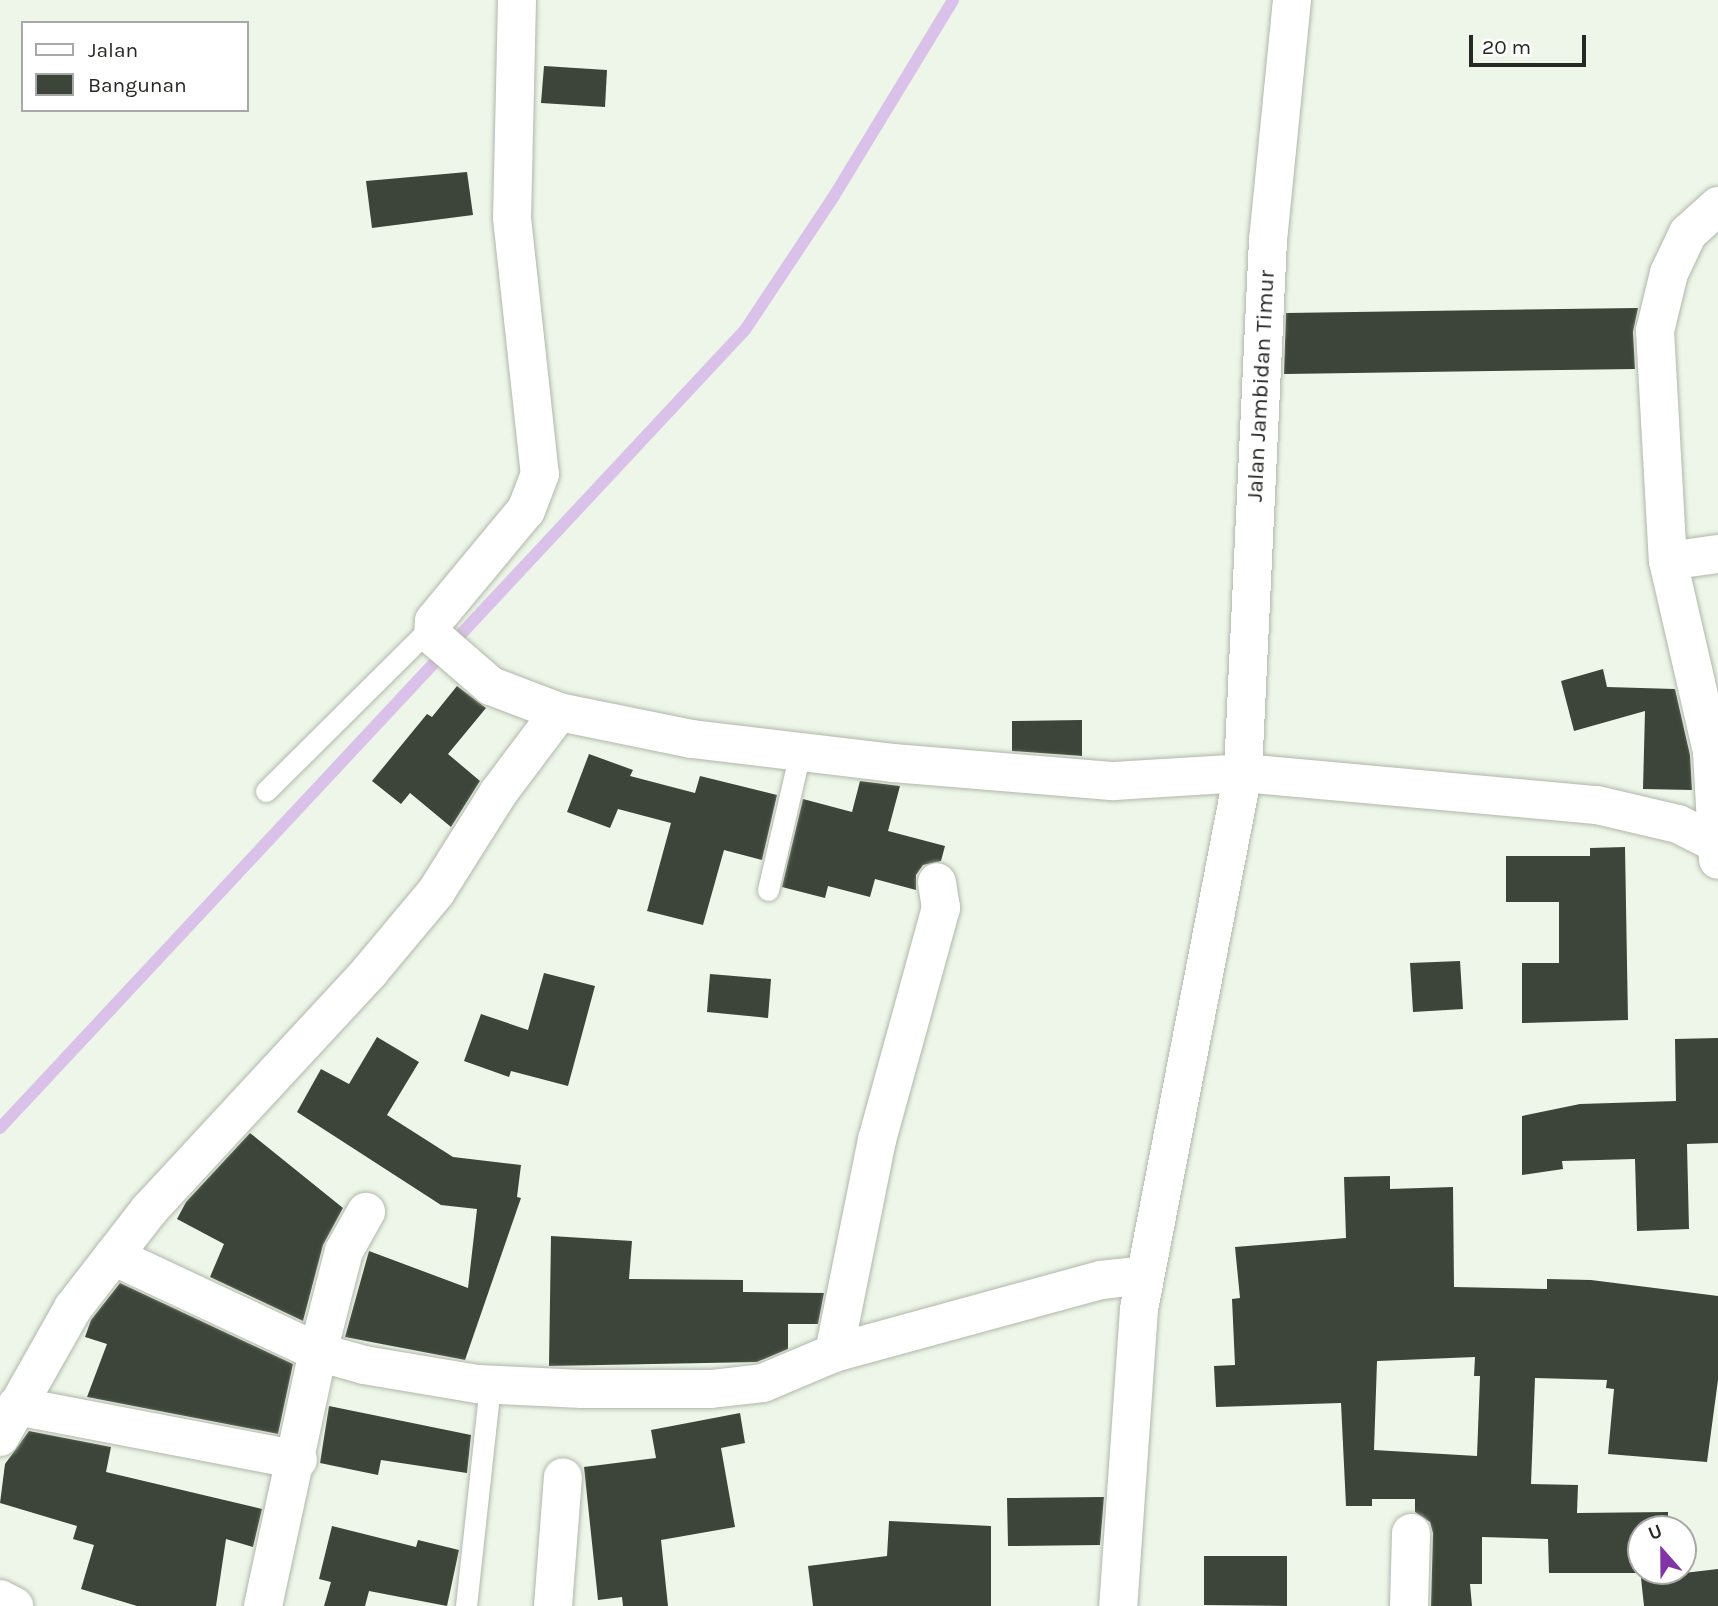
<!DOCTYPE html>
<style>
body{margin:0}
#map{position:relative;width:1718px;height:1606px;overflow:hidden;background:#edf6e8;font-family:Karla,sans-serif}
div>[style]{position:absolute}
.stream>*{height:12px;margin:-6px;padding:0 6px;transform-origin:6px;border-radius:6px;background:#dac1e9}
.building>*{inset:0;background:#3d4439}
.roads{filter:drop-shadow(0 0 2px #b0b7aa) drop-shadow(0 0 2px #b0b7aa)}
.service>*{height:21px;margin:-10.5px;padding:0 10.5px;transform-origin:10.5px;border-radius:10.5px;background:#fff}
.minor>*{height:38px;margin:-19px;padding:0 19px;transform-origin:19px;border-radius:19px;background:#fff}
span{translate:-50% -50%;white-space:nowrap;text-align:center;line-height:1.15;-webkit-text-stroke:7px #fff;paint-order:stroke}
.street-label{font-size:23px;color:#252823}
.legend{position:absolute;left:21px;top:21px;width:228px;height:91px;box-sizing:border-box;background:#fff;border:2px solid #a8a9a7;margin:0;padding:9px 12px;list-style:none;font-size:21px;color:#252823}
.legend li{display:flex;align-items:center;gap:14px;height:35px}
.legend b{width:35px;border:2px solid #a8a9a7}
.north{position:absolute;left:1627px;top:1515px;width:70px;height:70px;box-sizing:border-box;background:#fff;border:2px solid #a8a9a7;border-radius:50%;rotate:339deg;font-size:19px;font-weight:700;line-height:28px;text-align:center;color:#252823}
.north::after{content:'';display:block;margin:auto;width:24px;height:32px;background:#8034a5;clip-path:polygon(50% 0,100% 100%,50% 72%,0 100%)}
.scale{position:absolute;left:1469px;top:35px;width:117px;height:32px;box-sizing:border-box;border:4px solid #252823;border-top:0;padding-left:9px;font-size:21px;line-height:24px;white-space:nowrap;color:#252823;-webkit-text-stroke:5px #fff;paint-order:stroke}
</style>
<div id="map">
<div class="stream">
<div style="left:0;top:1128px;width:1092px;rotate:-46.97deg"></div>
<div style="left:745px;top:330px;width:161px;rotate:-56.4deg"></div>
<div style="left:834px;top:196px;width:229px;rotate:-58.7deg"></div>
</div>
<div class="building">
<div style="clip-path:polygon(544px 66px,607px 70px,605px 107px,541px 103px)"></div>
<div style="clip-path:polygon(467px 172px,473px 215px,372px 228px,366px 181px)"></div>
<div style="clip-path:polygon(1638px 308px,1633px 332px,1635px 369px,1284px 374px,1286px 313px)"></div>
<div style="clip-path:polygon(1603px 669px,1607px 687px,1675px 689px,1690px 755px,1692px 790px,1643px 789px,1645px 711px,1574px 731px,1561px 681px)"></div>
<div style="clip-path:polygon(457px 686px,486px 708px,448px 754px,480px 781px,451px 827px,410px 793px,401px 804px,372px 781px,427px 714px,432px 717px)"></div>
<div style="clip-path:polygon(1082px 720px,1082px 756px,1012px 751px,1012px 721px)"></div>
<div style="clip-path:polygon(589px 754px,633px 770px,630px 776px,695px 793px,700px 776px,777px 795px,762px 860px,724px 850px,703px 925px,647px 911px,671px 823px,618px 809px,610px 828px,567px 812px)"></div>
<div style="clip-path:polygon(860px 781px,900px 786px,888px 831px,945px 846px,941px 861px,923px 865px,916px 875px,916px 890px,875px 879px,870px 897px,828px 886px,825px 898px,782px 887px,803px 799px,852px 812px)"></div>
<div style="clip-path:polygon(1625px 847px,1628px 1020px,1522px 1023px,1522px 963px,1559px 963px,1559px 902px,1506px 902px,1506px 856px,1590px 856px,1590px 848px)"></div>
<div style="clip-path:polygon(1460px 961px,1463px 1009px,1413px 1012px,1410px 963px)"></div>
<div style="clip-path:polygon(544px 973px,595px 986px,568px 1086px,511px 1071px,509px 1077px,464px 1061px,481px 1014px,528px 1030px)"></div>
<div style="clip-path:polygon(710px 974px,771px 979px,768px 1018px,707px 1012px)"></div>
<div style="clip-path:polygon(377px 1037px,419px 1062px,387px 1115px,453px 1157px,521px 1165px,517px 1197px,521px 1198px,465px 1360px,345px 1337px,369px 1251px,468px 1288px,477px 1209px,441px 1205px,297px 1112px,321px 1069px,349px 1084px)"></div>
<div style="clip-path:polygon(1718px 1038px,1718px 1143px,1687px 1144px,1689px 1229px,1637px 1231px,1635px 1159px,1562px 1161px,1563px 1169px,1522px 1175px,1522px 1116px,1580px 1104px,1676px 1101px,1675px 1039px)"></div>
<div style="clip-path:polygon(250px 1133px,343px 1208px,323px 1245px,303px 1321px,210px 1277px,224px 1244px,177px 1219px,186px 1202px)"></div>
<div style="clip-path:polygon(evenodd,1390px 1176px,1390px 1189px,1453px 1187px,1454px 1287px,1547px 1289px,1547px 1279px,1591px 1280px,1718px 1296px,1718px 1380px,1707px 1462px,1608px 1454px,1614px 1389px,1606px 1388px,1607px 1380px,1535px 1378px,1531px 1484px,1578px 1485px,1577px 1513px,1668px 1512px,1668px 1529px,1641px 1529px,1641px 1571px,1668px 1573px,1549px 1573px,1548px 1539px,1482px 1537px,1482px 1584px,1470px 1584px,1472px 1606px,1431px 1606px,1433px 1533px,1430px 1522px,1415px 1512px,1415px 1499px,1372px 1499px,1372px 1506px,1346px 1506px,1341px 1403px,1216px 1407px,1214px 1366px,1235px 1365px,1232px 1299px,1240px 1298px,1235px 1247px,1346px 1238px,1344px 1177px,1390px 1176px,1475px 1357px,1474px 1376px,1480px 1376px,1477px 1456px,1374px 1450px,1377px 1361px,1475px 1357px)"></div>
<div style="clip-path:polygon(551px 1236px,632px 1241px,629px 1279px,743px 1280px,743px 1292px,824px 1293px,818px 1324px,788px 1324px,788px 1349px,757px 1362px,549px 1366px)"></div>
<div style="clip-path:polygon(120px 1283px,293px 1364px,278px 1434px,87px 1397px,107px 1344px,85px 1337px,91px 1320px)"></div>
<div style="clip-path:polygon(329px 1406px,471px 1435px,467px 1473px,381px 1460px,378px 1475px,320px 1463px)"></div>
<div style="clip-path:polygon(740px 1413px,745px 1443px,721px 1448px,735px 1527px,661px 1540px,668px 1606px,623px 1606px,622px 1597px,598px 1600px,584px 1467px,656px 1458px,651px 1430px)"></div>
<div style="clip-path:polygon(29px 1431px,111px 1447px,106px 1472px,262px 1509px,253px 1547px,226px 1539px,216px 1606px,137px 1606px,81px 1589px,94px 1545px,73px 1539px,77px 1526px,0 1503px,5px 1464px)"></div>
<div style="clip-path:polygon(1104px 1497px,1100px 1545px,1008px 1546px,1007px 1498px)"></div>
<div style="clip-path:polygon(889px 1521px,991px 1526px,991px 1606px,813px 1606px,808px 1566px,887px 1556px)"></div>
<div style="clip-path:polygon(332px 1526px,416px 1547px,418px 1540px,459px 1550px,447px 1606px,369px 1591px,365px 1606px,324px 1606px,331px 1582px,319px 1579px)"></div>
<div style="clip-path:polygon(1204px 1556px,1287px 1556px,1287px 1606px,1204px 1605px)"></div>
<div style="clip-path:polygon(1718px 1569px,1718px 1606px,1644px 1606px,1641px 1578px)"></div>
</div>
<div class="roads">
<div class="service">
<div style="left:266px;top:791px;width:231px;rotate:-44.8deg"></div>
<div style="left:768px;top:890px;width:142px;rotate:-76.9deg"></div>
<div style="left:466px;top:1606px;width:223px;rotate:-83.8deg"></div>
</div>
<div class="minor">
<div style="left:517px;top:0;width:218px;rotate:91.3deg"></div>
<div style="left:512px;top:218px;width:258px;rotate:83.8deg"></div>
<div style="left:540px;top:474px;width:39px;rotate:111deg"></div>
<div style="left:526px;top:510px;width:144px;rotate:129.7deg"></div>
<div style="left:434px;top:621px;width:15px;rotate:94deg"></div>
<div style="left:433px;top:636px;width:77px;rotate:40.8deg"></div>
<div style="left:491px;top:686px;width:73px;rotate:20.9deg"></div>
<div style="left:559px;top:712px;width:136px;rotate:11.5deg"></div>
<div style="left:692px;top:739px;width:202px;rotate:6.8deg"></div>
<div style="left:893px;top:763px;width:222px;rotate:4.7deg"></div>
<div style="left:1114px;top:781px;width:129px;rotate:-3.5deg"></div>
<div style="left:1243px;top:773px;width:546px;rotate:100.98deg"></div>
<div style="left:1139px;top:1309px;width:298px;rotate:94deg"></div>
<div style="left:1292px;top:0;width:241px;rotate:95.7deg"></div>
<div style="left:1268px;top:240px;width:534px;rotate:92.69deg"></div>
<div style="left:1243px;top:773px;width:355px;rotate:5.2deg"></div>
<div style="left:1597px;top:805px;width:83px;rotate:13.2deg"></div>
<div style="left:1678px;top:824px;width:45px;rotate:26.6deg"></div>
<div style="left:1718px;top:206px;width:40px;rotate:138deg"></div>
<div style="left:1688px;top:233px;width:44px;rotate:115.4deg"></div>
<div style="left:1669px;top:273px;width:60px;rotate:103.6deg"></div>
<div style="left:1655px;top:331px;width:230px;rotate:86.8deg"></div>
<div style="left:1668px;top:561px;width:196px;rotate:77deg"></div>
<div style="left:1712px;top:752px;width:108px;rotate:86.8deg"></div>
<div style="left:1668px;top:561px;width:50px;rotate:-8deg"></div>
<div style="left:113px;top:1256px;width:226px;rotate:25.1deg"></div>
<div style="left:318px;top:1352px;width:104px;rotate:-75.6deg"></div>
<div style="left:344px;top:1251px;width:45px;rotate:-60.6deg"></div>
<div style="left:834px;top:1353px;width:277px;rotate:-15.3deg"></div>
<div style="left:1101px;top:1280px;width:44px;rotate:-6.5deg"></div>
<div style="left:16px;top:1406px;width:287px;rotate:10.8deg"></div>
<div style="left:0;top:1437px;width:148px;rotate:-60.5deg"></div>
<div style="left:73px;top:1308px;width:124px;rotate:-52.2deg"></div>
<div style="left:149px;top:1210px;width:326px;rotate:-47.2deg"></div>
<div style="left:370px;top:971px;width:103px;rotate:-50.1deg"></div>
<div style="left:436px;top:892px;width:118px;rotate:-57.8deg"></div>
<div style="left:499px;top:792px;width:100px;rotate:-53.1deg"></div>
<div style="left:0;top:1599px;width:16px;rotate:27deg"></div>
<div style="left:263px;top:1606px;width:260px;rotate:-77.8deg"></div>
<div style="left:318px;top:1352px;width:48px;rotate:15.8deg"></div>
<div style="left:364px;top:1365px;width:116px;rotate:9.5deg"></div>
<div style="left:478px;top:1384px;width:104px;rotate:2.8deg"></div>
<div style="left:582px;top:1389px;width:129px"></div>
<div style="left:711px;top:1389px;width:52px;rotate:-6.6deg"></div>
<div style="left:763px;top:1383px;width:77px;rotate:-22.9deg"></div>
<div style="left:834px;top:1353px;width:217px;rotate:-78.6deg"></div>
<div style="left:877px;top:1140px;width:241px;rotate:-74.6deg"></div>
<div style="left:941px;top:908px;width:26px;rotate:-99deg"></div>
<div style="left:553px;top:1606px;width:129px;rotate:-85.6deg"></div>
<div style="left:1409px;top:1606px;width:73px;rotate:-88.4deg"></div>
</div>
</div>
<div class="street-label">
<span style="left:1261px;top:386px;rotate:-87deg">Jalan Jambidan Timur</span>
</div>
<ul class="legend">
<li><b style="height:9px;background:#fff"></b>Jalan</li>
<li><b style="height:19px;background:#3d4439"></b>Bangunan</li>
</ul>
<div class="north">U</div>
<div class="scale">20 m</div>
</div>
